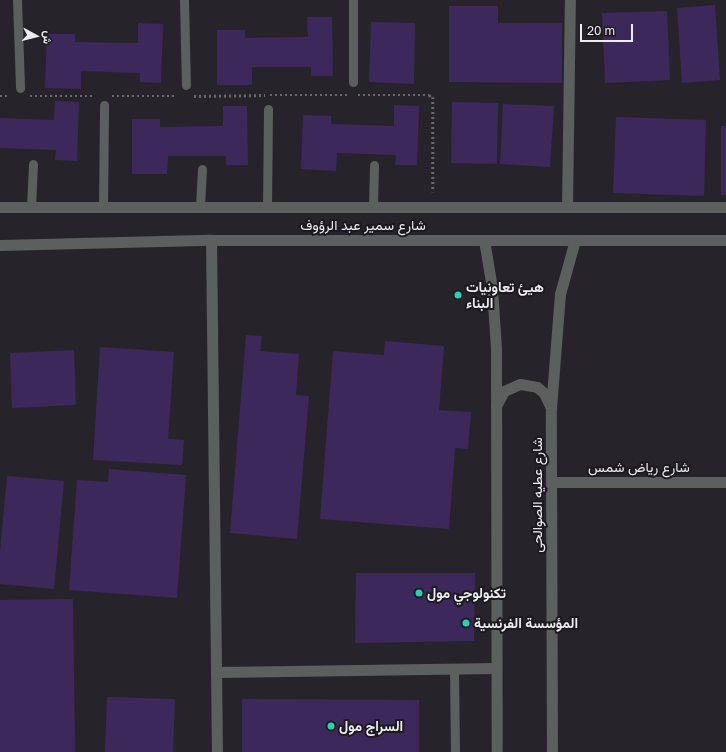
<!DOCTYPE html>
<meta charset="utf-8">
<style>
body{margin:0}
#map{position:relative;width:726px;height:752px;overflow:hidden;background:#26242a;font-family:"Golos Text",Vazirmatn,sans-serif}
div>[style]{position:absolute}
.building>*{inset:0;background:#3d285b}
.path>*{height:2.5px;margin-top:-1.25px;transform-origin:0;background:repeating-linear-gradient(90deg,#69686d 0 2px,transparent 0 5px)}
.service>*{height:9px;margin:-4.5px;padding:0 4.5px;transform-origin:4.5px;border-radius:4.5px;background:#5b5f5d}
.minor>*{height:11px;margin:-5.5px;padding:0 5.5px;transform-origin:5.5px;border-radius:5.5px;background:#5b5f5d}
.tertiary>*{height:11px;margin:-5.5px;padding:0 5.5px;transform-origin:5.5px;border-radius:5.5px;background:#5b5f5d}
.dots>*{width:11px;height:11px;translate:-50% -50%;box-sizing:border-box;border:2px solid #1c1a20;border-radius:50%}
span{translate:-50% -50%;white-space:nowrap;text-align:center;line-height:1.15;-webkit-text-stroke:4px #1c1a20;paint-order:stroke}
.street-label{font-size:14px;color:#edecf0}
.poi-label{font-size:14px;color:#edecf0;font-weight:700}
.left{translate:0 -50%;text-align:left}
.north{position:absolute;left:16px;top:16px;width:40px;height:40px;-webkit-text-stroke:3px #1c1a20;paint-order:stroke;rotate:97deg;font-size:11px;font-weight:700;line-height:16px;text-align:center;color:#edecf0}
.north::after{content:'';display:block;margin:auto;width:14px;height:18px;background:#edecf0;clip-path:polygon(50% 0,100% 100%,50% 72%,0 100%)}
.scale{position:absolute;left:580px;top:24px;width:53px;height:18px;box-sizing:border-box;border:2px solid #edecf0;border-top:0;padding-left:5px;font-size:12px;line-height:14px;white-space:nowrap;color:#edecf0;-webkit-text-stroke:3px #1c1a20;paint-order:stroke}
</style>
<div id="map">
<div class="building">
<div style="clip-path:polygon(715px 5px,720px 80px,682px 83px,677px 8px)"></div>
<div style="clip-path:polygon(449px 6px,498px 6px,498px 23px,562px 23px,562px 83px,449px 82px)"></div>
<div style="clip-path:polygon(667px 11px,670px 80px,605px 83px,602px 13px)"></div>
<div style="clip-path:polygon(307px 17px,332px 17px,333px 76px,311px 76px,311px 67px,252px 67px,252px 85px,217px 85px,217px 30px,245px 30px,245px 38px,308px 37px)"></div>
<div style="clip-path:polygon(371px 22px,415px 23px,414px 84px,369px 82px)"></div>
<div style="clip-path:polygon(138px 23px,163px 24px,161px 83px,140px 82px,140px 73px,81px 71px,81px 89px,45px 88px,47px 34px,75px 34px,75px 42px,138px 43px)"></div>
<div style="clip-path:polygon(55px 101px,79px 102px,77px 161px,55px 160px,56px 150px,0 148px,0 118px,54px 120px)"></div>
<div style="clip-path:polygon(452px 102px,498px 103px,497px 164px,451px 163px)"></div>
<div style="clip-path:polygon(503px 104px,554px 106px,550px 167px,500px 164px)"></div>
<div style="clip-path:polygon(394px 105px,419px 106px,417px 165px,395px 165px,396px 155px,337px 153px,336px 171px,301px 169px,303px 115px,331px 116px,331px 124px,394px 126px)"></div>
<div style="clip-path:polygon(223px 106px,247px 106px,248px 165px,226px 165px,226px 156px,168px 156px,167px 174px,132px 174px,132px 119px,160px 119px,160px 127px,223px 126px)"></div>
<div style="clip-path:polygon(616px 117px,706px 120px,704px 196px,613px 193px)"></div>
<div style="clip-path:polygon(721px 126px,726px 126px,726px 195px,721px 195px)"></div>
<div style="clip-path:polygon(246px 335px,262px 336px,260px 351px,299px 354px,296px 395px,309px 396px,297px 539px,230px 533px)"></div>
<div style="clip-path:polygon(385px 341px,444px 346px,439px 410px,471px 412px,468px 449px,455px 448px,449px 529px,320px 519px,333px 351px,384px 355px)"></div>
<div style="clip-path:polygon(100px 347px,174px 352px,168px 439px,184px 440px,182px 465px,93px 460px)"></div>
<div style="clip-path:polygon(74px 350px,76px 405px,12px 408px,10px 353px)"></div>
<div style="clip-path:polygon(109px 469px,186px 475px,177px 598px,69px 590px,77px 480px,108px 482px)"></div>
<div style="clip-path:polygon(7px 476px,64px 481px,54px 589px,0 584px,0 551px)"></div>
<div style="clip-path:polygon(356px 573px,475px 573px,474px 641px,355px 643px)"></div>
<div style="clip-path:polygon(73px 599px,75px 752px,0 752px,0 600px)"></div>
<div style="clip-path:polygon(107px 697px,175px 699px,173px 752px,105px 752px)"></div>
<div style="clip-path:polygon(242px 699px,419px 700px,419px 752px,242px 752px)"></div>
</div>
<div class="path">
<div style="left:270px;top:95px;width:79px"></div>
<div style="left:358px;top:95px;width:71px"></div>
<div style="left:429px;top:95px;width:4px;rotate:27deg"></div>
<div style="left:433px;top:97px;width:95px;rotate:90deg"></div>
<div style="left:0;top:96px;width:9px"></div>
<div style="left:30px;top:96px;width:65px"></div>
<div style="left:112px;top:96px;width:65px"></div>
<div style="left:194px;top:96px;width:71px;rotate:-0.8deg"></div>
</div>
<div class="service">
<div style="left:17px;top:0;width:88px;rotate:88deg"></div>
<div style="left:184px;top:0;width:85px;rotate:88.7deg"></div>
<div style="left:353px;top:82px;width:82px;rotate:-90deg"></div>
<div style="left:31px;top:207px;width:43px;rotate:-87.3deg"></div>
<div style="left:103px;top:207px;width:102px;rotate:-89.4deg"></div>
<div style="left:200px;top:207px;width:38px;rotate:-87deg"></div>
<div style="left:267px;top:207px;width:98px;rotate:-89.4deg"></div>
<div style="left:373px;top:207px;width:42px;rotate:-88.6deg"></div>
<div style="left:454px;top:670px;width:82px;rotate:89.3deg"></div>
</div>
<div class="minor">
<div style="left:567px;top:207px;width:207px;rotate:-89.2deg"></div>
<div style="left:211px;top:240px;width:512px;rotate:89.33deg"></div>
<div style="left:552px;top:482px;width:174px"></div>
<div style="left:216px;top:672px;width:280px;rotate:-0.8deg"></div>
</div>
<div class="tertiary">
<div style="left:0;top:207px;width:726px"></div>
<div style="left:484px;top:240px;width:49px;rotate:80.5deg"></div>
<div style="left:492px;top:288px;width:61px;rotate:86.2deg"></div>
<div style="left:496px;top:349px;width:403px;rotate:89.9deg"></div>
<div style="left:0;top:245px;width:211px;rotate:-1.4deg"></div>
<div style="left:211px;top:240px;width:515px"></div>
<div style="left:496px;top:406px;width:17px;rotate:-62deg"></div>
<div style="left:504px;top:391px;width:17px;rotate:-24deg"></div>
<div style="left:520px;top:384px;width:17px;rotate:10deg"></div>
<div style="left:537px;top:387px;width:9px;rotate:41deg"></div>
<div style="left:544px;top:393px;width:14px;rotate:65deg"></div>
<div style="left:552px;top:752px;width:344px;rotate:-90.2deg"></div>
<div style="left:551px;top:408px;width:114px;rotate:-85.5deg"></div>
<div style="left:560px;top:294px;width:56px;rotate:-74.5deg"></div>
</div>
<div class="dots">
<div style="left:458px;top:295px;background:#1ed5b0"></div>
<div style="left:419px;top:593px;background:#1ed5b0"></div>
<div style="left:466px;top:623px;background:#1ed5b0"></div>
<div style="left:331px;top:726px;background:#1ed5b0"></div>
</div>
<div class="street-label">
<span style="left:363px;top:225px">شارع سمير عبد الرؤوف</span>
<span style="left:639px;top:467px">شارع رياض شمس</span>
<span style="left:537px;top:495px;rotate:-90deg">شارع عطيه الصوالحى</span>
</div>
<div class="poi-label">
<span class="left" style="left:466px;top:295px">هيئ تعاونيات<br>البناء</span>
<span class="left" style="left:427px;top:593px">تكنولوجي مول</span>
<span class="left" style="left:474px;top:623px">المؤسسة الفرنسية</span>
<span class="left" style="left:339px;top:726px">السراج مول</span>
</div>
<div class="north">ش</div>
<div class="scale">20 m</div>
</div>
